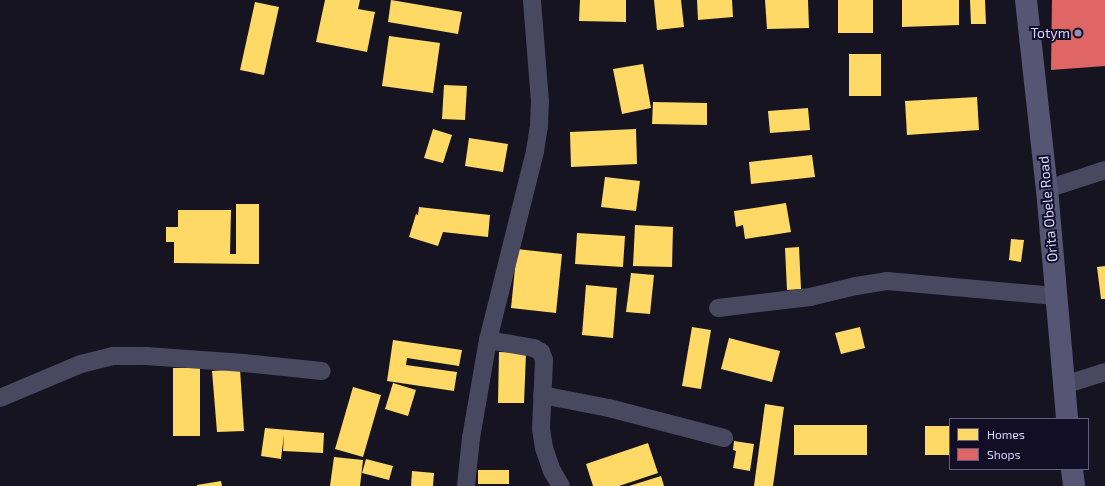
<!DOCTYPE html>
<style>
body{margin:0}
#map{position:relative;width:1105px;height:486px;overflow:hidden;background:#161420;font-family:"Exo 2",sans-serif}
div>[style]{position:absolute}
.homes>*{inset:0;background:#ffd966}
.shops>*{inset:0;background:#e06666}
.minor>*{height:18px;margin:-9px;padding:0 9px;transform-origin:9px;border-radius:9px;background:#494861}
.secondary>*{height:22px;margin:-11px;padding:0 11px;transform-origin:11px;border-radius:11px;background:#575574}
.dots>*{width:11px;height:11px;translate:-50% -50%;box-sizing:border-box;border:2px solid #120e26;border-radius:50%}
span{translate:-50% -50%;white-space:nowrap;text-align:center;line-height:1.15;-webkit-text-stroke:4px #120e26;paint-order:stroke}
.poi-label{font-size:14px;color:#d9d3ff}
.right{translate:-100% -50%;text-align:right}
.street-label{font-size:14px;color:#d9d3ff}
.legend{position:absolute;left:949px;top:418px;width:140px;height:52px;box-sizing:border-box;background:#120e26;border:1px solid #625d7d;margin:0;padding:5px 7px;list-style:none;font-size:12px;color:#d9d3ff}
.legend li{display:flex;align-items:center;gap:8px;height:20px}
.legend b{width:20px;border:1px solid #625d7d}
</style>
<div id="map">
<div class="homes">
<div style="clip-path:polygon(325px 0,360px 0,358px 9px,375px 12px,367px 52px,316px 42px)"></div>
<div style="clip-path:polygon(391px 0,462px 12px,458px 34px,388px 22px)"></div>
<div style="clip-path:polygon(580px 0,626px 0,626px 22px,579px 21px)"></div>
<div style="clip-path:polygon(654px 0,681px 0,684px 27px,657px 30px)"></div>
<div style="clip-path:polygon(697px 0,732px 0,733px 17px,698px 20px)"></div>
<div style="clip-path:polygon(765px 0,808px 0,809px 28px,767px 29px)"></div>
<div style="clip-path:polygon(838px 0,873px 0,873px 33px,838px 33px)"></div>
<div style="clip-path:polygon(902px 0,959px 0,959px 25px,902px 27px)"></div>
<div style="clip-path:polygon(970px 0,985px 0,986px 24px,971px 24px)"></div>
<div style="clip-path:polygon(255px 2px,279px 7px,264px 75px,240px 70px)"></div>
<div style="clip-path:polygon(389px 36px,440px 43px,433px 93px,382px 86px)"></div>
<div style="clip-path:polygon(849px 54px,881px 54px,881px 96px,849px 96px)"></div>
<div style="clip-path:polygon(643px 64px,651px 108px,622px 114px,613px 69px)"></div>
<div style="clip-path:polygon(444px 85px,467px 86px,465px 120px,442px 119px)"></div>
<div style="clip-path:polygon(977px 97px,979px 130px,907px 135px,905px 101px)"></div>
<div style="clip-path:polygon(653px 102px,707px 103px,707px 125px,652px 124px)"></div>
<div style="clip-path:polygon(808px 108px,810px 130px,770px 133px,768px 111px)"></div>
<div style="clip-path:polygon(433px 129px,452px 135px,443px 163px,424px 158px)"></div>
<div style="clip-path:polygon(636px 129px,637px 164px,571px 167px,570px 132px)"></div>
<div style="clip-path:polygon(469px 138px,508px 144px,503px 172px,465px 166px)"></div>
<div style="clip-path:polygon(812px 155px,815px 177px,751px 184px,749px 162px)"></div>
<div style="clip-path:polygon(605px 177px,640px 181px,636px 211px,601px 207px)"></div>
<div style="clip-path:polygon(786px 203px,791px 232px,745px 239px,743px 225px,736px 227px,734px 211px)"></div>
<div style="clip-path:polygon(236px 204px,259px 204px,259px 264px,174px 263px,174px 242px,166px 242px,166px 227px,178px 227px,178px 210px,231px 210px,230px 254px,236px 254px)"></div>
<div style="clip-path:polygon(419px 207px,490px 215px,488px 237px,443px 232px,438px 246px,409px 237px,416px 214px,418px 215px)"></div>
<div style="clip-path:polygon(635px 225px,673px 227px,672px 267px,633px 266px)"></div>
<div style="clip-path:polygon(577px 233px,625px 236px,623px 267px,575px 264px)"></div>
<div style="clip-path:polygon(1011px 239px,1024px 240px,1021px 262px,1009px 260px)"></div>
<div style="clip-path:polygon(799px 247px,801px 289px,787px 290px,785px 248px)"></div>
<div style="clip-path:polygon(517px 249px,562px 254px,556px 313px,511px 308px)"></div>
<div style="clip-path:polygon(1105px 266px,1105px 299px,1101px 299px,1097px 267px)"></div>
<div style="clip-path:polygon(631px 273px,654px 275px,650px 314px,626px 312px)"></div>
<div style="clip-path:polygon(586px 285px,617px 288px,613px 338px,582px 335px)"></div>
<div style="clip-path:polygon(692px 327px,711px 330px,701px 389px,682px 386px)"></div>
<div style="clip-path:polygon(860px 327px,865px 348px,841px 354px,835px 333px)"></div>
<div style="clip-path:polygon(729px 338px,780px 351px,772px 382px,721px 369px)"></div>
<div style="clip-path:polygon(393px 340px,462px 350px,459px 366px,407px 358px,406px 365px,457px 372px,454px 391px,387px 381px)"></div>
<div style="clip-path:polygon(499px 352px,526px 353px,524px 403px,498px 403px)"></div>
<div style="clip-path:polygon(173px 368px,200px 368px,200px 436px,173px 436px)"></div>
<div style="clip-path:polygon(240px 369px,244px 431px,217px 432px,212px 371px)"></div>
<div style="clip-path:polygon(393px 383px,416px 390px,408px 416px,385px 409px)"></div>
<div style="clip-path:polygon(353px 387px,381px 395px,363px 457px,335px 449px)"></div>
<div style="clip-path:polygon(765px 404px,784px 407px,773px 486px,754px 486px)"></div>
<div style="clip-path:polygon(794px 425px,867px 425px,867px 455px,794px 455px)"></div>
<div style="clip-path:polygon(925px 426px,950px 426px,950px 455px,925px 455px)"></div>
<div style="clip-path:polygon(265px 428px,324px 433px,323px 453px,283px 451px,284px 434px,281px 459px,261px 456px)"></div>
<div style="clip-path:polygon(734px 441px,754px 444px,750px 471px,733px 468px,736px 451px,733px 450px)"></div>
<div style="clip-path:polygon(648px 443px,658px 473px,619px 486px,593px 486px,586px 464px)"></div>
<div style="clip-path:polygon(334px 457px,363px 460px,360px 486px,330px 486px)"></div>
<div style="clip-path:polygon(366px 459px,393px 466px,389px 480px,362px 473px)"></div>
<div style="clip-path:polygon(478px 470px,509px 470px,509px 484px,478px 484px)"></div>
<div style="clip-path:polygon(412px 471px,434px 473px,433px 486px,411px 486px)"></div>
<div style="clip-path:polygon(661px 476px,664px 486px,629px 486px)"></div>
<div style="clip-path:polygon(221px 481px,222px 486px,197px 486px,197px 485px)"></div>
</div>
<div class="shops">
<div style="clip-path:polygon(1052px 0,1105px 0,1105px 66px,1051px 70px)"></div>
</div>
<div class="minor">
<div style="left:1047px;top:189px;width:61px;rotate:-18.1deg"></div>
<div style="left:718px;top:308px;width:93px;rotate:-6.8deg"></div>
<div style="left:810px;top:297px;width:47px;rotate:-13.4deg"></div>
<div style="left:856px;top:286px;width:31px;rotate:-9deg"></div>
<div style="left:887px;top:281px;width:169px;rotate:5.1deg"></div>
<div style="left:488px;top:340px;width:47px;rotate:9.9deg"></div>
<div style="left:534px;top:348px;width:8px;rotate:30deg"></div>
<div style="left:541px;top:352px;width:9px;rotate:69deg"></div>
<div style="left:544px;top:360px;width:69px;rotate:92.5deg"></div>
<div style="left:541px;top:429px;width:19px;rotate:81deg"></div>
<div style="left:544px;top:448px;width:24px;rotate:71deg"></div>
<div style="left:552px;top:471px;width:17px;rotate:59deg"></div>
<div style="left:1064px;top:385px;width:43px;rotate:-17.6deg"></div>
<div style="left:542px;top:395px;width:68px;rotate:11deg"></div>
<div style="left:609px;top:408px;width:119px;rotate:14.6deg"></div>
<div style="left:0;top:398px;width:88px;rotate:-22.8deg"></div>
<div style="left:81px;top:364px;width:33px;rotate:-14deg"></div>
<div style="left:113px;top:356px;width:33px"></div>
<div style="left:146px;top:356px;width:98px;rotate:4.1deg"></div>
<div style="left:244px;top:363px;width:78px;rotate:5.9deg"></div>
<div style="left:466px;top:486px;width:48px;rotate:-84.1deg"></div>
<div style="left:471px;top:438px;width:99px;rotate:-80.2deg"></div>
<div style="left:488px;top:340px;width:195px;rotate:-76deg"></div>
<div style="left:535px;top:151px;width:25px;rotate:-81deg"></div>
<div style="left:539px;top:126px;width:24px;rotate:-88deg"></div>
<div style="left:540px;top:102px;width:102px;rotate:-94.5deg"></div>
</div>
<div class="secondary">
<div style="left:1026px;top:0;width:190px;rotate:83.7deg"></div>
<div style="left:1047px;top:189px;width:231px;rotate:85deg"></div>
<div style="left:1072px;top:469px;width:17px;rotate:83deg"></div>
</div>
<div class="dots">
<div style="left:1078px;top:33px;background:#9590b1"></div>
</div>
<div class="poi-label">
<span class="right" style="left:1070px;top:33px">Totym</span>
</div>
<div class="street-label">
<span style="left:1048px;top:209px;rotate:-95deg">Orita Obele Road</span>
</div>
<ul class="legend">
<li><b style="height:11px;background:#ffd966"></b>Homes</li>
<li><b style="height:11px;background:#e06666"></b>Shops</li>
</ul>
</div>
